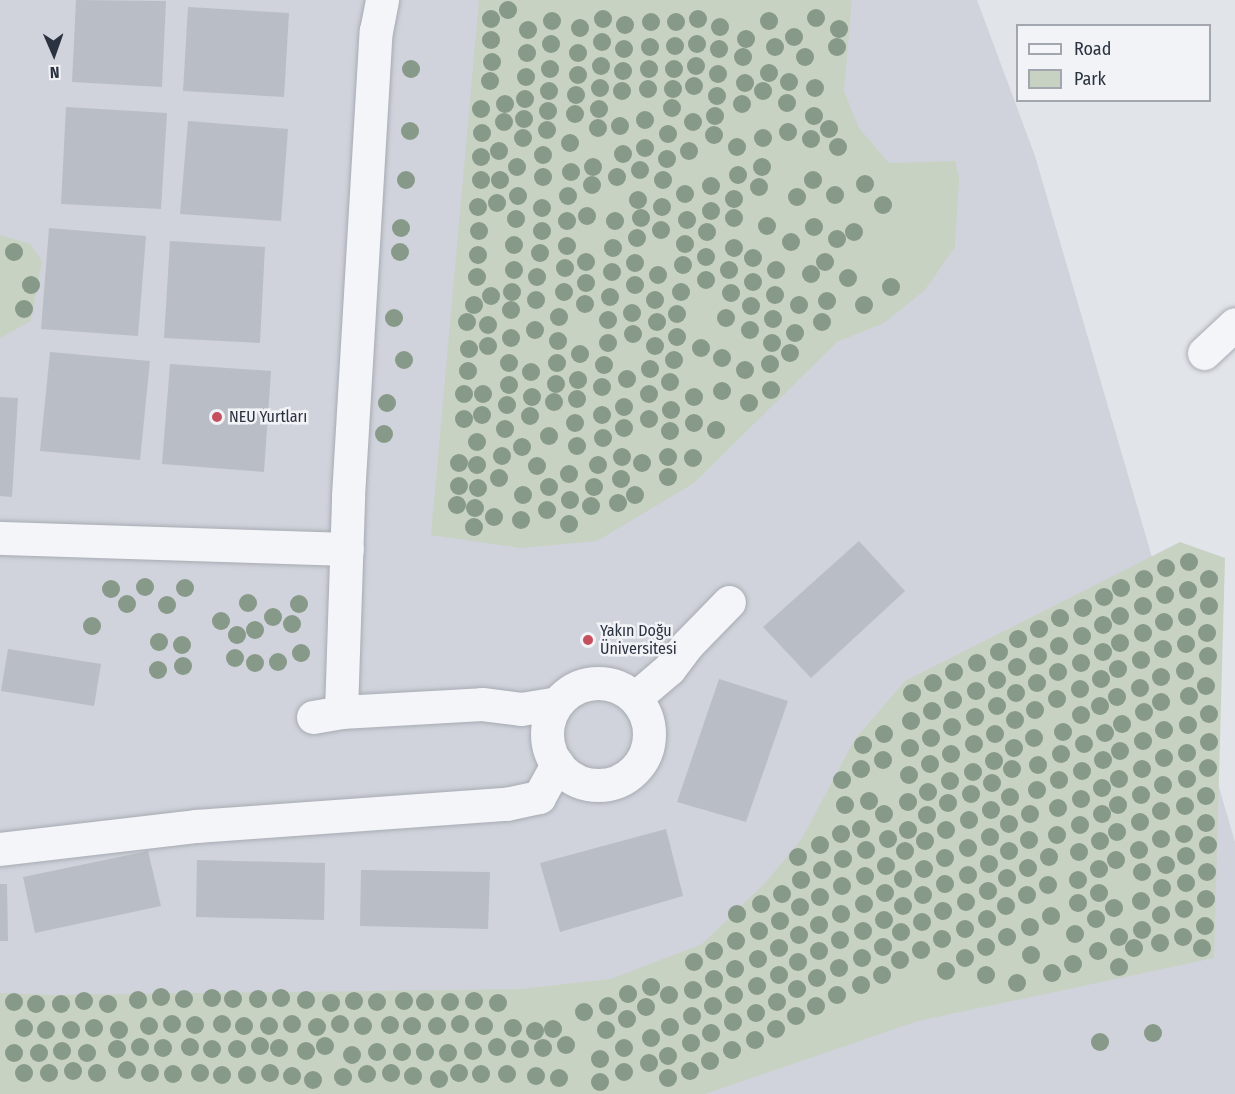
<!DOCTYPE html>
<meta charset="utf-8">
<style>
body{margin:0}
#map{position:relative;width:1235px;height:1094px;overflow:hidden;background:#e1e4e9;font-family:"Fira Sans Condensed",sans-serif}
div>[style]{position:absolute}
.built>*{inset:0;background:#d0d3db}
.green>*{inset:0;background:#c7d2c3}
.building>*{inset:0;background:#b9bdc5}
.roads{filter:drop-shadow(0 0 2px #a7abb3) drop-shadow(0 0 2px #a7abb3)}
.minor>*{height:33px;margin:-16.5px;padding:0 16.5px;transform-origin:16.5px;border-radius:16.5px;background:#f4f5f8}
.minor>.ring{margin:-16.5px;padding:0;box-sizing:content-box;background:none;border:33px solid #f4f5f8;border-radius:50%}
.trees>*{width:18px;height:18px;margin:-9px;border-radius:50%;background:#879988}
.dots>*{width:16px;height:16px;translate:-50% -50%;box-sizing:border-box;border:3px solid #f1f3f7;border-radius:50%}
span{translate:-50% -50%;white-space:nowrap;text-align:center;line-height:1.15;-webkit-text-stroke:5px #f1f3f7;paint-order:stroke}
.poi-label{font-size:16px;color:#2b3240}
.left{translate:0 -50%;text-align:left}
.legend{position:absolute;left:1016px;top:24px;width:195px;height:78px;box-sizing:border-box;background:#f1f3f7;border:2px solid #a2a6ae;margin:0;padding:8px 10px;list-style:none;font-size:18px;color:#2b3240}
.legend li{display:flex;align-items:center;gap:12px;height:30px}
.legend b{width:30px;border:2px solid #a2a6ae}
.north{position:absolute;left:24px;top:24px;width:60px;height:60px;-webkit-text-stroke:4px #f1f3f7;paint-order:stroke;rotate:178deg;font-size:16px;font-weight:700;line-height:24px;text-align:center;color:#2b3240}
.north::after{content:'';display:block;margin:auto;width:21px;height:27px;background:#2b3240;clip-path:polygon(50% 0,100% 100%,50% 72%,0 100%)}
</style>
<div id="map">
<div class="built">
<div style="clip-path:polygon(0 0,977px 0,1035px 156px,1235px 842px,1235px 1094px,0 1094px)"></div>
</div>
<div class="green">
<div style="clip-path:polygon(479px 0,852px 0,844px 91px,859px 128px,889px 163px,955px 161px,959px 178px,955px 247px,925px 290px,884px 323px,837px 342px,694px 483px,597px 541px,521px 548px,431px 535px)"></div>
<div style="clip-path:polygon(0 235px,30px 244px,42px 261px,31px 321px,0 338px)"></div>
<div style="clip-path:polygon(1180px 542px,1225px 558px,1214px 958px,918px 1021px,705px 1094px,0 1094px,0 993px,50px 995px,520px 989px,611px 979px,702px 944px,764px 884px,801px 840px,855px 739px,905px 681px)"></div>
</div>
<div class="building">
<div style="clip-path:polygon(76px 0,166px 1px,162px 87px,72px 82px)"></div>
<div style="clip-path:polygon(188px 7px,289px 13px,284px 97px,183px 91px)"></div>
<div style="clip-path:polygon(66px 107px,167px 113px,161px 209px,61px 204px)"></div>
<div style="clip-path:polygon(188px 121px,288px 129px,281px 221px,180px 214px)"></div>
<div style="clip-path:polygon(49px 228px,146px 236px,138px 336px,41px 329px)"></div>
<div style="clip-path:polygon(170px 241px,265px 247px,260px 343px,164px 338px)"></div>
<div style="clip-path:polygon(50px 352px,150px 361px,140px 460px,40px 451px)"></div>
<div style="clip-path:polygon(170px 364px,271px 371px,264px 472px,162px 464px)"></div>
<div style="clip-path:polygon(0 397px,18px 398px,12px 497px,0 496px)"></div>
<div style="clip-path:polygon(859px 541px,905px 591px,811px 678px,763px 627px)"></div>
<div style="clip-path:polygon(8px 649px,101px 664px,94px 706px,1px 691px)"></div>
<div style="clip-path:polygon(719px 679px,788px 701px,746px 822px,677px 802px)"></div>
<div style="clip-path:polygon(666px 829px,683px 896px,560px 932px,540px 863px)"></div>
<div style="clip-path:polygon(148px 851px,161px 906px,35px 933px,23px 877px)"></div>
<div style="clip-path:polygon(197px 860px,325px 863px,324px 920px,196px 917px)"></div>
<div style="clip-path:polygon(361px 870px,490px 872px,488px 929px,360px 926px)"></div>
<div style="clip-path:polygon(0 884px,7px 884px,8px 941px,0 941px)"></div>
</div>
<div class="roads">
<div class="minor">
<div style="left:1204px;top:353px;width:42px;rotate:-43.1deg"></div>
<div style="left:0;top:538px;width:347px;rotate:1.8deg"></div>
<div class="ring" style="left:547px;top:683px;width:69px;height:69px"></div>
<div style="left:635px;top:698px;width:45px;rotate:-40.5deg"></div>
<div style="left:669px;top:669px;width:30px;rotate:-53deg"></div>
<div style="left:687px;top:645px;width:60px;rotate:-45.7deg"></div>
<div style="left:341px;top:712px;width:216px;rotate:-88.1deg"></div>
<div style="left:348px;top:496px;width:466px;rotate:-86.6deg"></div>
<div style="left:376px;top:31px;width:32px;rotate:-79deg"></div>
<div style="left:313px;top:717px;width:28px;rotate:-10deg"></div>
<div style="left:341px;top:712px;width:141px;rotate:-3.2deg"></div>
<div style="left:482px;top:704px;width:39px;rotate:7deg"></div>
<div style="left:521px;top:709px;width:36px;rotate:-9deg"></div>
<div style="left:0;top:849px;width:197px;rotate:-6.7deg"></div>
<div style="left:196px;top:826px;width:311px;rotate:-4.1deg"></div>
<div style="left:506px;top:804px;width:34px;rotate:-12deg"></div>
<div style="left:539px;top:797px;width:38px;rotate:-61deg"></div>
</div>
</div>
<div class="trees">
<div style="left:508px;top:10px"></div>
<div style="left:816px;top:18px"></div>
<div style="left:491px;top:19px"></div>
<div style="left:603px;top:19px"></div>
<div style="left:698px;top:19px"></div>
<div style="left:552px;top:21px"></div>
<div style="left:769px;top:21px"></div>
<div style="left:651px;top:22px"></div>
<div style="left:676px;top:22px"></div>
<div style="left:625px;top:25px"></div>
<div style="left:720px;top:27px"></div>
<div style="left:580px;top:28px"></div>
<div style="left:839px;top:29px"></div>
<div style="left:528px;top:30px"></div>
<div style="left:794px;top:37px"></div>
<div style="left:746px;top:39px"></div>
<div style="left:491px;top:40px"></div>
<div style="left:602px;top:42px"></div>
<div style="left:551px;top:44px"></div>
<div style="left:697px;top:44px"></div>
<div style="left:675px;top:46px"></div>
<div style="left:650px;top:47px"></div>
<div style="left:775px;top:47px"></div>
<div style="left:837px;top:47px"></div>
<div style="left:624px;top:49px"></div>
<div style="left:719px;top:49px"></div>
<div style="left:527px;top:53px"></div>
<div style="left:578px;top:53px"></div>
<div style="left:743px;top:57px"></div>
<div style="left:805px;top:57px"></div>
<div style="left:492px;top:62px"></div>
<div style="left:601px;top:66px"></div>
<div style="left:696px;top:66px"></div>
<div style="left:411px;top:69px"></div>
<div style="left:550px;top:69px"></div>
<div style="left:649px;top:69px"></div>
<div style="left:674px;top:69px"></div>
<div style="left:623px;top:71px"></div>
<div style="left:769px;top:73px"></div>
<div style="left:718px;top:74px"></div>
<div style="left:578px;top:75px"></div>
<div style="left:526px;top:77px"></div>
<div style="left:490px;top:81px"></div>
<div style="left:789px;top:82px"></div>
<div style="left:745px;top:83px"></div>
<div style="left:694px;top:86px"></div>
<div style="left:600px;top:88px"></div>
<div style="left:815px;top:88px"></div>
<div style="left:648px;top:89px"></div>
<div style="left:673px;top:89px"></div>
<div style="left:549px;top:91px"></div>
<div style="left:622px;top:91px"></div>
<div style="left:763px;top:91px"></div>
<div style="left:576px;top:95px"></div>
<div style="left:717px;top:96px"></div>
<div style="left:525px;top:99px"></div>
<div style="left:787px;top:103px"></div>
<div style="left:505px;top:104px"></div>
<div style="left:742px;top:104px"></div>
<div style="left:672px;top:108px"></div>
<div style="left:481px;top:109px"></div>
<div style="left:599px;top:109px"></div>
<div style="left:548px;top:111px"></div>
<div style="left:575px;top:114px"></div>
<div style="left:715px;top:116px"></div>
<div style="left:814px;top:116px"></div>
<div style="left:524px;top:119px"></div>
<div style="left:645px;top:120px"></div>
<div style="left:504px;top:122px"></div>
<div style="left:693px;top:122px"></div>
<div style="left:620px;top:126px"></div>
<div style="left:598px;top:128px"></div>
<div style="left:829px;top:129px"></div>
<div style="left:547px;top:130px"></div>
<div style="left:410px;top:131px"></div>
<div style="left:788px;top:132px"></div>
<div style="left:482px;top:133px"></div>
<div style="left:668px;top:134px"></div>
<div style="left:714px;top:135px"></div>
<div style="left:523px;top:138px"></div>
<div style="left:763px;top:138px"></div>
<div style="left:811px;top:139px"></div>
<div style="left:570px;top:143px"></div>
<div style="left:737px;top:147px"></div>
<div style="left:838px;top:147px"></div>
<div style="left:645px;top:148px"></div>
<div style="left:499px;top:151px"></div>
<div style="left:689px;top:151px"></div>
<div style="left:623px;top:154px"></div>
<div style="left:543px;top:155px"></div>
<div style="left:481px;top:157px"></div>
<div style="left:667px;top:159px"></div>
<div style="left:517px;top:167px"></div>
<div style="left:593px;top:167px"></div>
<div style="left:762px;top:167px"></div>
<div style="left:640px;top:170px"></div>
<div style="left:571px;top:172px"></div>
<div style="left:738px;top:175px"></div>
<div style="left:543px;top:177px"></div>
<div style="left:617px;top:177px"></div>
<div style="left:406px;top:180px"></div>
<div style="left:481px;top:180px"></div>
<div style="left:500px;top:180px"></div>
<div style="left:663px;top:180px"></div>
<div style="left:813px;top:180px"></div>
<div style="left:865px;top:184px"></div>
<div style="left:592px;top:185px"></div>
<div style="left:711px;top:186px"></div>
<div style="left:759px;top:187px"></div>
<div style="left:685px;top:194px"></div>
<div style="left:835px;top:195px"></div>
<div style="left:518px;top:196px"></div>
<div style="left:568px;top:196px"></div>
<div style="left:797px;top:197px"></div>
<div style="left:734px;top:199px"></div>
<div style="left:638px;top:200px"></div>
<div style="left:497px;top:203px"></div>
<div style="left:883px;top:205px"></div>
<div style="left:478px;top:207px"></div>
<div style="left:662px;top:207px"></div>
<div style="left:542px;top:208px"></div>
<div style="left:711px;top:211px"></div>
<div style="left:587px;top:216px"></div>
<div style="left:641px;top:218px"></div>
<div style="left:734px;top:218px"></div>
<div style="left:516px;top:219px"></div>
<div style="left:687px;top:220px"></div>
<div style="left:567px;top:221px"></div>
<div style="left:615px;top:221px"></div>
<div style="left:767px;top:226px"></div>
<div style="left:814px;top:227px"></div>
<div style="left:401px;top:228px"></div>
<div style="left:661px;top:230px"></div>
<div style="left:479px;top:231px"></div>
<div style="left:542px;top:231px"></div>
<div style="left:707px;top:232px"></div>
<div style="left:854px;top:232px"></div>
<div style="left:637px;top:238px"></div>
<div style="left:837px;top:239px"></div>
<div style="left:791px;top:242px"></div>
<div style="left:685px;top:244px"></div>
<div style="left:514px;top:245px"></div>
<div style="left:567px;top:246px"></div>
<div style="left:613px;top:248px"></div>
<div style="left:734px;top:248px"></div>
<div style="left:14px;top:252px"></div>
<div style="left:400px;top:252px"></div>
<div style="left:540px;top:253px"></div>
<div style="left:478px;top:255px"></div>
<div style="left:706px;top:257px"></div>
<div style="left:753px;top:258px"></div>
<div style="left:586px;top:262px"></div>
<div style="left:825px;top:262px"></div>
<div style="left:635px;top:263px"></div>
<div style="left:683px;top:265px"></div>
<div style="left:565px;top:268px"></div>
<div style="left:514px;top:270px"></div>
<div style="left:729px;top:270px"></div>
<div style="left:776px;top:270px"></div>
<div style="left:612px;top:272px"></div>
<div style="left:811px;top:274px"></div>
<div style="left:658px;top:275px"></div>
<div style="left:477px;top:277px"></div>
<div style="left:537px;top:277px"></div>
<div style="left:848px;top:278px"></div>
<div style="left:706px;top:280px"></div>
<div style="left:753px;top:282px"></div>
<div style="left:586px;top:283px"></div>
<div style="left:31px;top:285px"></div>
<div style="left:635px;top:285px"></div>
<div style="left:891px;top:287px"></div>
<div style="left:512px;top:292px"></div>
<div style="left:564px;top:292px"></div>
<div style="left:681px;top:292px"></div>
<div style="left:731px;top:293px"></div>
<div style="left:775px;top:295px"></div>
<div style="left:491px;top:296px"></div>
<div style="left:610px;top:297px"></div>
<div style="left:536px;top:300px"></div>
<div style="left:655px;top:300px"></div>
<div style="left:827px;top:301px"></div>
<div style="left:585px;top:304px"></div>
<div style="left:474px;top:305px"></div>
<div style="left:799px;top:305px"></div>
<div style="left:864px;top:305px"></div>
<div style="left:751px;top:306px"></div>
<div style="left:24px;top:309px"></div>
<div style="left:511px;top:310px"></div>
<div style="left:632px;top:313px"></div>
<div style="left:677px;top:314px"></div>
<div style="left:559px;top:317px"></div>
<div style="left:394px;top:318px"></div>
<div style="left:726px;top:318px"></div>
<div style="left:773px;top:319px"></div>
<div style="left:608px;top:320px"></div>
<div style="left:467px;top:322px"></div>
<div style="left:657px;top:322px"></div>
<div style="left:822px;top:322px"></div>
<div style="left:488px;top:325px"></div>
<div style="left:535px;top:330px"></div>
<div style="left:750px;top:330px"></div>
<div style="left:795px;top:333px"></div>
<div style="left:633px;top:334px"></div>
<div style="left:677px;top:337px"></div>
<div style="left:511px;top:338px"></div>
<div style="left:558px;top:341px"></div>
<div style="left:608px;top:343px"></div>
<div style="left:772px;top:343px"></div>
<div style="left:488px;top:346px"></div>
<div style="left:655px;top:346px"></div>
<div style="left:701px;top:348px"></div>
<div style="left:469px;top:349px"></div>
<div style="left:790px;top:353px"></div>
<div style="left:580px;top:354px"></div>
<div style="left:722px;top:358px"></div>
<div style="left:404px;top:360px"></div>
<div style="left:674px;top:360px"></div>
<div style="left:509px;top:363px"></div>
<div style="left:557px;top:363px"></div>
<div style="left:770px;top:364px"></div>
<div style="left:604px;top:365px"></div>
<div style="left:650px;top:369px"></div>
<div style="left:745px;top:370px"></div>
<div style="left:468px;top:371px"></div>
<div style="left:531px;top:372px"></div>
<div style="left:627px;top:379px"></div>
<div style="left:578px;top:380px"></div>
<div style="left:670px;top:382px"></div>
<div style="left:556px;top:384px"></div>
<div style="left:509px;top:385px"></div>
<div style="left:602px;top:387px"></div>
<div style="left:771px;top:390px"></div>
<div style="left:722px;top:391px"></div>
<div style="left:464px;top:394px"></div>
<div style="left:483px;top:394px"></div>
<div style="left:649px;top:394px"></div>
<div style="left:532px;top:397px"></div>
<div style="left:694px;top:397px"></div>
<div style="left:577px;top:399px"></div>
<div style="left:554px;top:402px"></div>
<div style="left:387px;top:403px"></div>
<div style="left:749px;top:403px"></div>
<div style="left:507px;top:405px"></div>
<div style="left:624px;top:407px"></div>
<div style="left:671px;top:410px"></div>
<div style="left:482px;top:415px"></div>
<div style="left:602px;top:415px"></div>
<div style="left:530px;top:416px"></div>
<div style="left:464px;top:419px"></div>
<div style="left:649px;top:419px"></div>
<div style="left:575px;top:423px"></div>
<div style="left:694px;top:423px"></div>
<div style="left:624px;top:428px"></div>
<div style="left:505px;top:429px"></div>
<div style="left:716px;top:430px"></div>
<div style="left:670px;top:431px"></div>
<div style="left:384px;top:434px"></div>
<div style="left:549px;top:436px"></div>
<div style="left:603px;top:438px"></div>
<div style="left:477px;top:442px"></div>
<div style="left:577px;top:446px"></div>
<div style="left:522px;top:447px"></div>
<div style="left:502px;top:456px"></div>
<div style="left:622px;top:457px"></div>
<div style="left:668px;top:457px"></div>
<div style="left:693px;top:458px"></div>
<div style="left:459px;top:463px"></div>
<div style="left:642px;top:463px"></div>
<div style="left:477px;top:465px"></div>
<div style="left:598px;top:465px"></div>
<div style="left:537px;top:466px"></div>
<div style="left:569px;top:474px"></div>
<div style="left:668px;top:477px"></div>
<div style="left:499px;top:478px"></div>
<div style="left:621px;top:479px"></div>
<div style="left:459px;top:486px"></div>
<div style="left:549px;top:487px"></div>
<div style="left:594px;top:487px"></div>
<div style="left:478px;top:488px"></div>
<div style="left:523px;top:495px"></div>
<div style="left:635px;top:495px"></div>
<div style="left:570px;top:500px"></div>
<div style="left:618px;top:503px"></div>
<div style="left:457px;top:505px"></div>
<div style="left:591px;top:506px"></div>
<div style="left:475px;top:508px"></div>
<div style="left:547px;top:510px"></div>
<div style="left:494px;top:517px"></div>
<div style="left:521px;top:520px"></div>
<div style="left:569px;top:524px"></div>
<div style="left:474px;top:527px"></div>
<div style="left:1189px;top:562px"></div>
<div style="left:1166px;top:568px"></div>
<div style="left:1144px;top:579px"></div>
<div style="left:1209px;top:579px"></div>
<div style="left:145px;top:587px"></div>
<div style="left:185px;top:588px"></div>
<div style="left:1121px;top:588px"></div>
<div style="left:111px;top:589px"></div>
<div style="left:1188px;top:590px"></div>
<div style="left:1165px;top:595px"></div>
<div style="left:1104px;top:597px"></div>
<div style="left:248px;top:603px"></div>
<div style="left:127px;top:604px"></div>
<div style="left:299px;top:604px"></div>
<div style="left:167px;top:605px"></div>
<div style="left:1143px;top:606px"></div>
<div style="left:1209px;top:606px"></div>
<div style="left:1083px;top:608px"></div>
<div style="left:1120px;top:616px"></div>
<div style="left:273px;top:617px"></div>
<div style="left:1187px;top:617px"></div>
<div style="left:1060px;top:618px"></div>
<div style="left:221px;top:621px"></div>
<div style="left:1164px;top:622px"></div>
<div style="left:292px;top:624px"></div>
<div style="left:1103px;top:625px"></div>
<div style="left:92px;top:626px"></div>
<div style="left:1039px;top:629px"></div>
<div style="left:255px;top:630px"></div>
<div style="left:1143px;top:633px"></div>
<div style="left:1207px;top:633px"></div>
<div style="left:237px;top:635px"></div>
<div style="left:1082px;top:636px"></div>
<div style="left:1018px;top:639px"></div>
<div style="left:159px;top:642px"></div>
<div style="left:1120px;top:643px"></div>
<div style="left:1186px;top:644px"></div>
<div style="left:182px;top:645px"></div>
<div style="left:1059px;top:646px"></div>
<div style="left:1163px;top:649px"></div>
<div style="left:999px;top:652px"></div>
<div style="left:1103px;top:652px"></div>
<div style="left:301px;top:653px"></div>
<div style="left:1038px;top:656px"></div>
<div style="left:1208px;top:656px"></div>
<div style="left:235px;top:658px"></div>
<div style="left:1141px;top:660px"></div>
<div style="left:278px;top:662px"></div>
<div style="left:255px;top:663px"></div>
<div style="left:977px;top:663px"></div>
<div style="left:1081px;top:663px"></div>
<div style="left:183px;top:666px"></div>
<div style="left:1017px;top:667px"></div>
<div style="left:1118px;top:669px"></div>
<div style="left:158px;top:670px"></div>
<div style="left:1185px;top:671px"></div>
<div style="left:954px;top:672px"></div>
<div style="left:1058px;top:672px"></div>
<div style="left:1161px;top:677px"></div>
<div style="left:1101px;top:679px"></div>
<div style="left:997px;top:680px"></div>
<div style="left:933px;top:683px"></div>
<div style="left:1037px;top:683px"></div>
<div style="left:1206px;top:686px"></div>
<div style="left:1140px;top:688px"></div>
<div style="left:1080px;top:689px"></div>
<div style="left:976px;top:691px"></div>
<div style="left:912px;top:693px"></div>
<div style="left:1016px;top:693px"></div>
<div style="left:1189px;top:696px"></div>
<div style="left:1117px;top:697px"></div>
<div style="left:1057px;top:699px"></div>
<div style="left:953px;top:700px"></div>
<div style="left:1161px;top:702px"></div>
<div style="left:997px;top:706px"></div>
<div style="left:1100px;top:706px"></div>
<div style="left:1035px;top:710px"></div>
<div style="left:932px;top:711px"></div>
<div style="left:1144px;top:712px"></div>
<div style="left:1209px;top:714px"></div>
<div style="left:1081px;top:715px"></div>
<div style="left:975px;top:717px"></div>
<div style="left:1015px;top:720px"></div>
<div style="left:911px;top:721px"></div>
<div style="left:1122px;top:724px"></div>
<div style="left:1188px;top:725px"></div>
<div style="left:952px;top:727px"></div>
<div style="left:1164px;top:730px"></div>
<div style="left:1063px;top:732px"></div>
<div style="left:1105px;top:733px"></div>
<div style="left:884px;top:734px"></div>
<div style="left:995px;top:734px"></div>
<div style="left:931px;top:738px"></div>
<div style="left:1034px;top:738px"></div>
<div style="left:1143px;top:741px"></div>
<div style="left:1209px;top:742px"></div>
<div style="left:974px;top:744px"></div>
<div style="left:1084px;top:744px"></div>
<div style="left:863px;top:745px"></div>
<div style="left:910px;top:748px"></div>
<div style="left:1014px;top:748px"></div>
<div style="left:1120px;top:751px"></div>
<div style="left:1187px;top:753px"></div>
<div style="left:951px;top:754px"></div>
<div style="left:1061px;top:754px"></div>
<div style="left:1164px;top:758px"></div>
<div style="left:883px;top:760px"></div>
<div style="left:1103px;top:760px"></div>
<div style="left:994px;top:761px"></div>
<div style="left:930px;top:764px"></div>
<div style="left:1038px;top:765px"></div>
<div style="left:1208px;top:768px"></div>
<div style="left:861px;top:769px"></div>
<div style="left:1012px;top:769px"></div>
<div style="left:1142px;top:769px"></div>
<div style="left:1082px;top:771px"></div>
<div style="left:973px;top:772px"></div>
<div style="left:909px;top:775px"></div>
<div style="left:1119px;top:779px"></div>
<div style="left:1187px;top:779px"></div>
<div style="left:842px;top:780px"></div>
<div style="left:1059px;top:780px"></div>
<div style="left:950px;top:781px"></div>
<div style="left:992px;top:783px"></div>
<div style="left:1163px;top:785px"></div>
<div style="left:1102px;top:788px"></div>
<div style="left:1037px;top:790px"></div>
<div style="left:928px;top:792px"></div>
<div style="left:971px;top:794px"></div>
<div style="left:1141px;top:795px"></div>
<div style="left:1206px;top:796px"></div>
<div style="left:1010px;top:797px"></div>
<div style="left:1081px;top:799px"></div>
<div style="left:869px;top:801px"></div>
<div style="left:908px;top:802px"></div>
<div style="left:948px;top:803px"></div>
<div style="left:845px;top:805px"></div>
<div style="left:1118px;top:805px"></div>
<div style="left:1185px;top:806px"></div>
<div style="left:1058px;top:808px"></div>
<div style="left:991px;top:810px"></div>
<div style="left:1161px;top:811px"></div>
<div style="left:884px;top:814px"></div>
<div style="left:1030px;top:814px"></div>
<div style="left:1102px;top:814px"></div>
<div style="left:927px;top:815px"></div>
<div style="left:969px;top:820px"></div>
<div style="left:1140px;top:822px"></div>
<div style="left:1206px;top:823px"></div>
<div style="left:1009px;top:824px"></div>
<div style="left:1080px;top:825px"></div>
<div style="left:861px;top:829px"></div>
<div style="left:908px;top:830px"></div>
<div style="left:946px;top:830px"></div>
<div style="left:1117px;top:832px"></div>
<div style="left:841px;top:834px"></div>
<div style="left:1184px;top:834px"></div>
<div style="left:1057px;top:835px"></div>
<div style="left:990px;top:837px"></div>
<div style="left:888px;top:839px"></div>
<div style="left:1161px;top:839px"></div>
<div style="left:1029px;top:840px"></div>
<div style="left:925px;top:841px"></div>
<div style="left:1100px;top:841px"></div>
<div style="left:820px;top:845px"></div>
<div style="left:1208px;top:845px"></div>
<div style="left:968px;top:848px"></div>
<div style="left:866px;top:850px"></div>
<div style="left:1139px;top:850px"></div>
<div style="left:905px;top:851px"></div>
<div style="left:1009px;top:851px"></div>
<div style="left:1079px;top:852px"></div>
<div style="left:1186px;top:856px"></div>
<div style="left:798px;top:857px"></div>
<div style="left:1049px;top:857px"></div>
<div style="left:945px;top:858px"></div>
<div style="left:843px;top:859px"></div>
<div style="left:1116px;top:860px"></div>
<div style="left:989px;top:864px"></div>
<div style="left:1166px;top:865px"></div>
<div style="left:886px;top:866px"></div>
<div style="left:1028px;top:868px"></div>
<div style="left:924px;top:869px"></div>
<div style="left:1099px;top:869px"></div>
<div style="left:822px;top:870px"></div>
<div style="left:1142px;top:872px"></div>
<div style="left:1207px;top:872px"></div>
<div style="left:968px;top:875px"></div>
<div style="left:865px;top:876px"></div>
<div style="left:1007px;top:878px"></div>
<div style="left:903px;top:879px"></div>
<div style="left:801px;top:880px"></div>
<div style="left:1078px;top:880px"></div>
<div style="left:1186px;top:883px"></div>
<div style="left:945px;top:884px"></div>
<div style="left:1048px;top:885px"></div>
<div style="left:842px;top:886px"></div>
<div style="left:1162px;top:888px"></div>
<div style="left:988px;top:891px"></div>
<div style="left:885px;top:893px"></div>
<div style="left:1099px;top:893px"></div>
<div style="left:782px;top:894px"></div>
<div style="left:923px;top:895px"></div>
<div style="left:1027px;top:895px"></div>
<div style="left:820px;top:897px"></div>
<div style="left:1206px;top:899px"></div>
<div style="left:1141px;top:901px"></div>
<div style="left:966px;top:902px"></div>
<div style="left:1078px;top:903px"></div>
<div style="left:761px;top:904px"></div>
<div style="left:864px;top:904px"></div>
<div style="left:903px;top:906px"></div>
<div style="left:1006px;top:906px"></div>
<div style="left:800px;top:907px"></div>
<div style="left:1114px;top:908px"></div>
<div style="left:1184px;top:909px"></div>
<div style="left:943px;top:911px"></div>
<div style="left:737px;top:914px"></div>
<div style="left:841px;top:914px"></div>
<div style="left:1161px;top:915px"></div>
<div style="left:1051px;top:916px"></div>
<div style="left:987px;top:919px"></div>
<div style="left:1096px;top:919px"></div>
<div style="left:884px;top:920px"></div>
<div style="left:780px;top:921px"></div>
<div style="left:922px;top:922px"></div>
<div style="left:819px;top:925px"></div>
<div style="left:1205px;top:926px"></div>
<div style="left:1030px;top:927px"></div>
<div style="left:965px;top:929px"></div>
<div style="left:1142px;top:930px"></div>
<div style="left:759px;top:931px"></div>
<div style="left:863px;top:931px"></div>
<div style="left:901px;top:932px"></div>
<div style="left:1075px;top:934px"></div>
<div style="left:799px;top:935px"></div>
<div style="left:1007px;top:937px"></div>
<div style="left:1119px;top:937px"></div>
<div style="left:1183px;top:937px"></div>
<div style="left:942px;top:939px"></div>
<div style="left:840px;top:940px"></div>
<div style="left:736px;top:941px"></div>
<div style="left:1160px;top:943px"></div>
<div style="left:883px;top:947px"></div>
<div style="left:986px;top:947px"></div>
<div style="left:779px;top:948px"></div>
<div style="left:1134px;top:948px"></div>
<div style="left:1202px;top:948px"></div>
<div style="left:921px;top:950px"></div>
<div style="left:714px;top:951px"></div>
<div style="left:819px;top:951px"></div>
<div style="left:1098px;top:951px"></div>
<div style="left:1031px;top:955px"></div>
<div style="left:862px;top:958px"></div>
<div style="left:965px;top:958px"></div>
<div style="left:758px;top:959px"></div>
<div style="left:900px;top:960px"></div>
<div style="left:694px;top:962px"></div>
<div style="left:798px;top:962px"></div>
<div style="left:1073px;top:964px"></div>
<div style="left:1119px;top:967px"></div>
<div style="left:839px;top:968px"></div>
<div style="left:735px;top:969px"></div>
<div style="left:946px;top:971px"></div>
<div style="left:1052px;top:973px"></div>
<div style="left:779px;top:975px"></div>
<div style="left:882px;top:975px"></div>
<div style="left:986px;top:975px"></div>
<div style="left:817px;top:978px"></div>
<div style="left:714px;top:979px"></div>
<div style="left:1017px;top:983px"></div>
<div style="left:861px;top:985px"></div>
<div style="left:757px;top:986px"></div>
<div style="left:651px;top:987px"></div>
<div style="left:797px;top:989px"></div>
<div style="left:693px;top:990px"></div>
<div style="left:628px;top:994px"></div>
<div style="left:669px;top:995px"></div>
<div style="left:734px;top:995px"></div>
<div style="left:837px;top:995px"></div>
<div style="left:161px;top:997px"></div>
<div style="left:212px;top:998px"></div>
<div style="left:281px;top:998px"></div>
<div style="left:184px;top:999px"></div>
<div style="left:233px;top:999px"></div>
<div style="left:258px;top:999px"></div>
<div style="left:138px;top:1000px"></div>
<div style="left:306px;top:1000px"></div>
<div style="left:84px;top:1001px"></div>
<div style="left:354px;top:1001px"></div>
<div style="left:404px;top:1001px"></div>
<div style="left:474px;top:1001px"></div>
<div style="left:14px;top:1002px"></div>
<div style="left:377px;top:1002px"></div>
<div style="left:425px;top:1002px"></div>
<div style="left:450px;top:1002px"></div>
<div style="left:777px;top:1002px"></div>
<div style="left:331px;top:1003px"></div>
<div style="left:498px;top:1003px"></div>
<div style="left:36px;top:1004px"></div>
<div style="left:61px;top:1004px"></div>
<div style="left:108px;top:1004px"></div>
<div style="left:608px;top:1006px"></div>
<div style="left:713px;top:1006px"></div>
<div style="left:816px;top:1006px"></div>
<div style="left:646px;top:1007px"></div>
<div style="left:584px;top:1012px"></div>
<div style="left:756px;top:1013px"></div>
<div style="left:692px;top:1016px"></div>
<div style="left:796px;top:1016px"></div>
<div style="left:627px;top:1019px"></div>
<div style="left:733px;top:1022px"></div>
<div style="left:172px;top:1024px"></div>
<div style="left:222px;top:1024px"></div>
<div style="left:292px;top:1024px"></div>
<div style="left:340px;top:1024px"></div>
<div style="left:460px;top:1024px"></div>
<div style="left:195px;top:1025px"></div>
<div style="left:390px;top:1025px"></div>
<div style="left:149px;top:1026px"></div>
<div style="left:244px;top:1026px"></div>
<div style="left:269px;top:1026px"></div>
<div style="left:363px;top:1026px"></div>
<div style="left:412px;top:1026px"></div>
<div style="left:437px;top:1026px"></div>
<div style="left:484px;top:1026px"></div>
<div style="left:317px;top:1027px"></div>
<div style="left:670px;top:1027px"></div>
<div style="left:24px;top:1028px"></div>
<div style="left:94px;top:1028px"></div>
<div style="left:513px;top:1028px"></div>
<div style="left:553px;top:1029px"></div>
<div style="left:776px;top:1029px"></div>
<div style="left:46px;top:1030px"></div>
<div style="left:71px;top:1030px"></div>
<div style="left:119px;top:1030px"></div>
<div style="left:606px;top:1030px"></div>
<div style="left:535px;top:1031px"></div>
<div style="left:711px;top:1033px"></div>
<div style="left:1153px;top:1033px"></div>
<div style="left:651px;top:1038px"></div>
<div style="left:755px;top:1040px"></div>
<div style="left:1100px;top:1042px"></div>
<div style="left:691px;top:1043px"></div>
<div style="left:566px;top:1045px"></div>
<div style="left:260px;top:1046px"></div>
<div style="left:325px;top:1046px"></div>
<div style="left:140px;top:1047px"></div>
<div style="left:190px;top:1047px"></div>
<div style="left:497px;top:1047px"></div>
<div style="left:163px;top:1048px"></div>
<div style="left:279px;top:1048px"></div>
<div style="left:543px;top:1048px"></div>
<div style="left:624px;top:1048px"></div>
<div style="left:117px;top:1049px"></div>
<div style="left:212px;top:1049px"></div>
<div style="left:237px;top:1049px"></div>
<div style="left:520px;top:1049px"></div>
<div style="left:732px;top:1050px"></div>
<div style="left:62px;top:1051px"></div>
<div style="left:306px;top:1051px"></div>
<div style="left:473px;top:1051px"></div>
<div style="left:377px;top:1052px"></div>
<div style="left:402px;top:1052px"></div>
<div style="left:425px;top:1052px"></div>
<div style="left:14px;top:1053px"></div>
<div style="left:39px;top:1053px"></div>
<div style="left:87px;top:1053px"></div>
<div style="left:448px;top:1053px"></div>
<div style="left:352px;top:1055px"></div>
<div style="left:668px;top:1056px"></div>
<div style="left:600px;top:1059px"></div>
<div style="left:710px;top:1061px"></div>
<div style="left:649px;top:1063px"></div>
<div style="left:127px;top:1070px"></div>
<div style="left:73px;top:1071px"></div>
<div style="left:690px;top:1071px"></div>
<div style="left:624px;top:1072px"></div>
<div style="left:24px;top:1073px"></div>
<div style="left:49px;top:1073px"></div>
<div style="left:97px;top:1073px"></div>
<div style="left:150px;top:1073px"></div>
<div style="left:200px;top:1073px"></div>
<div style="left:270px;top:1073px"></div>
<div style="left:391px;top:1073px"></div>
<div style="left:459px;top:1073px"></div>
<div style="left:173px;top:1074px"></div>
<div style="left:367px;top:1074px"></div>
<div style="left:481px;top:1074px"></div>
<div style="left:507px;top:1074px"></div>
<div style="left:222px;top:1075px"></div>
<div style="left:247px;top:1075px"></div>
<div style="left:292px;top:1076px"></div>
<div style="left:413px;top:1076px"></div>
<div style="left:536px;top:1076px"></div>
<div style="left:343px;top:1077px"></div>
<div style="left:559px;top:1078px"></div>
<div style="left:668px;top:1078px"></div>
<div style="left:439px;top:1079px"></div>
<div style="left:313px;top:1080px"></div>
<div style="left:600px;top:1082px"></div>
</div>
<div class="dots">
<div style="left:217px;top:417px;background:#c54f5d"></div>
<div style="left:588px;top:640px;background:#c54f5d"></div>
</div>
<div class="poi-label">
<span class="left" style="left:229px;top:417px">NEU Yurtları</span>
<span class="left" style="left:600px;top:640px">Yakın Doğu<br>Üniversitesi</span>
</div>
<ul class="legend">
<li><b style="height:8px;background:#f4f5f8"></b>Road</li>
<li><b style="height:16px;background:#c7d2c3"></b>Park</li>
</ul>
<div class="north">N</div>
</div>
